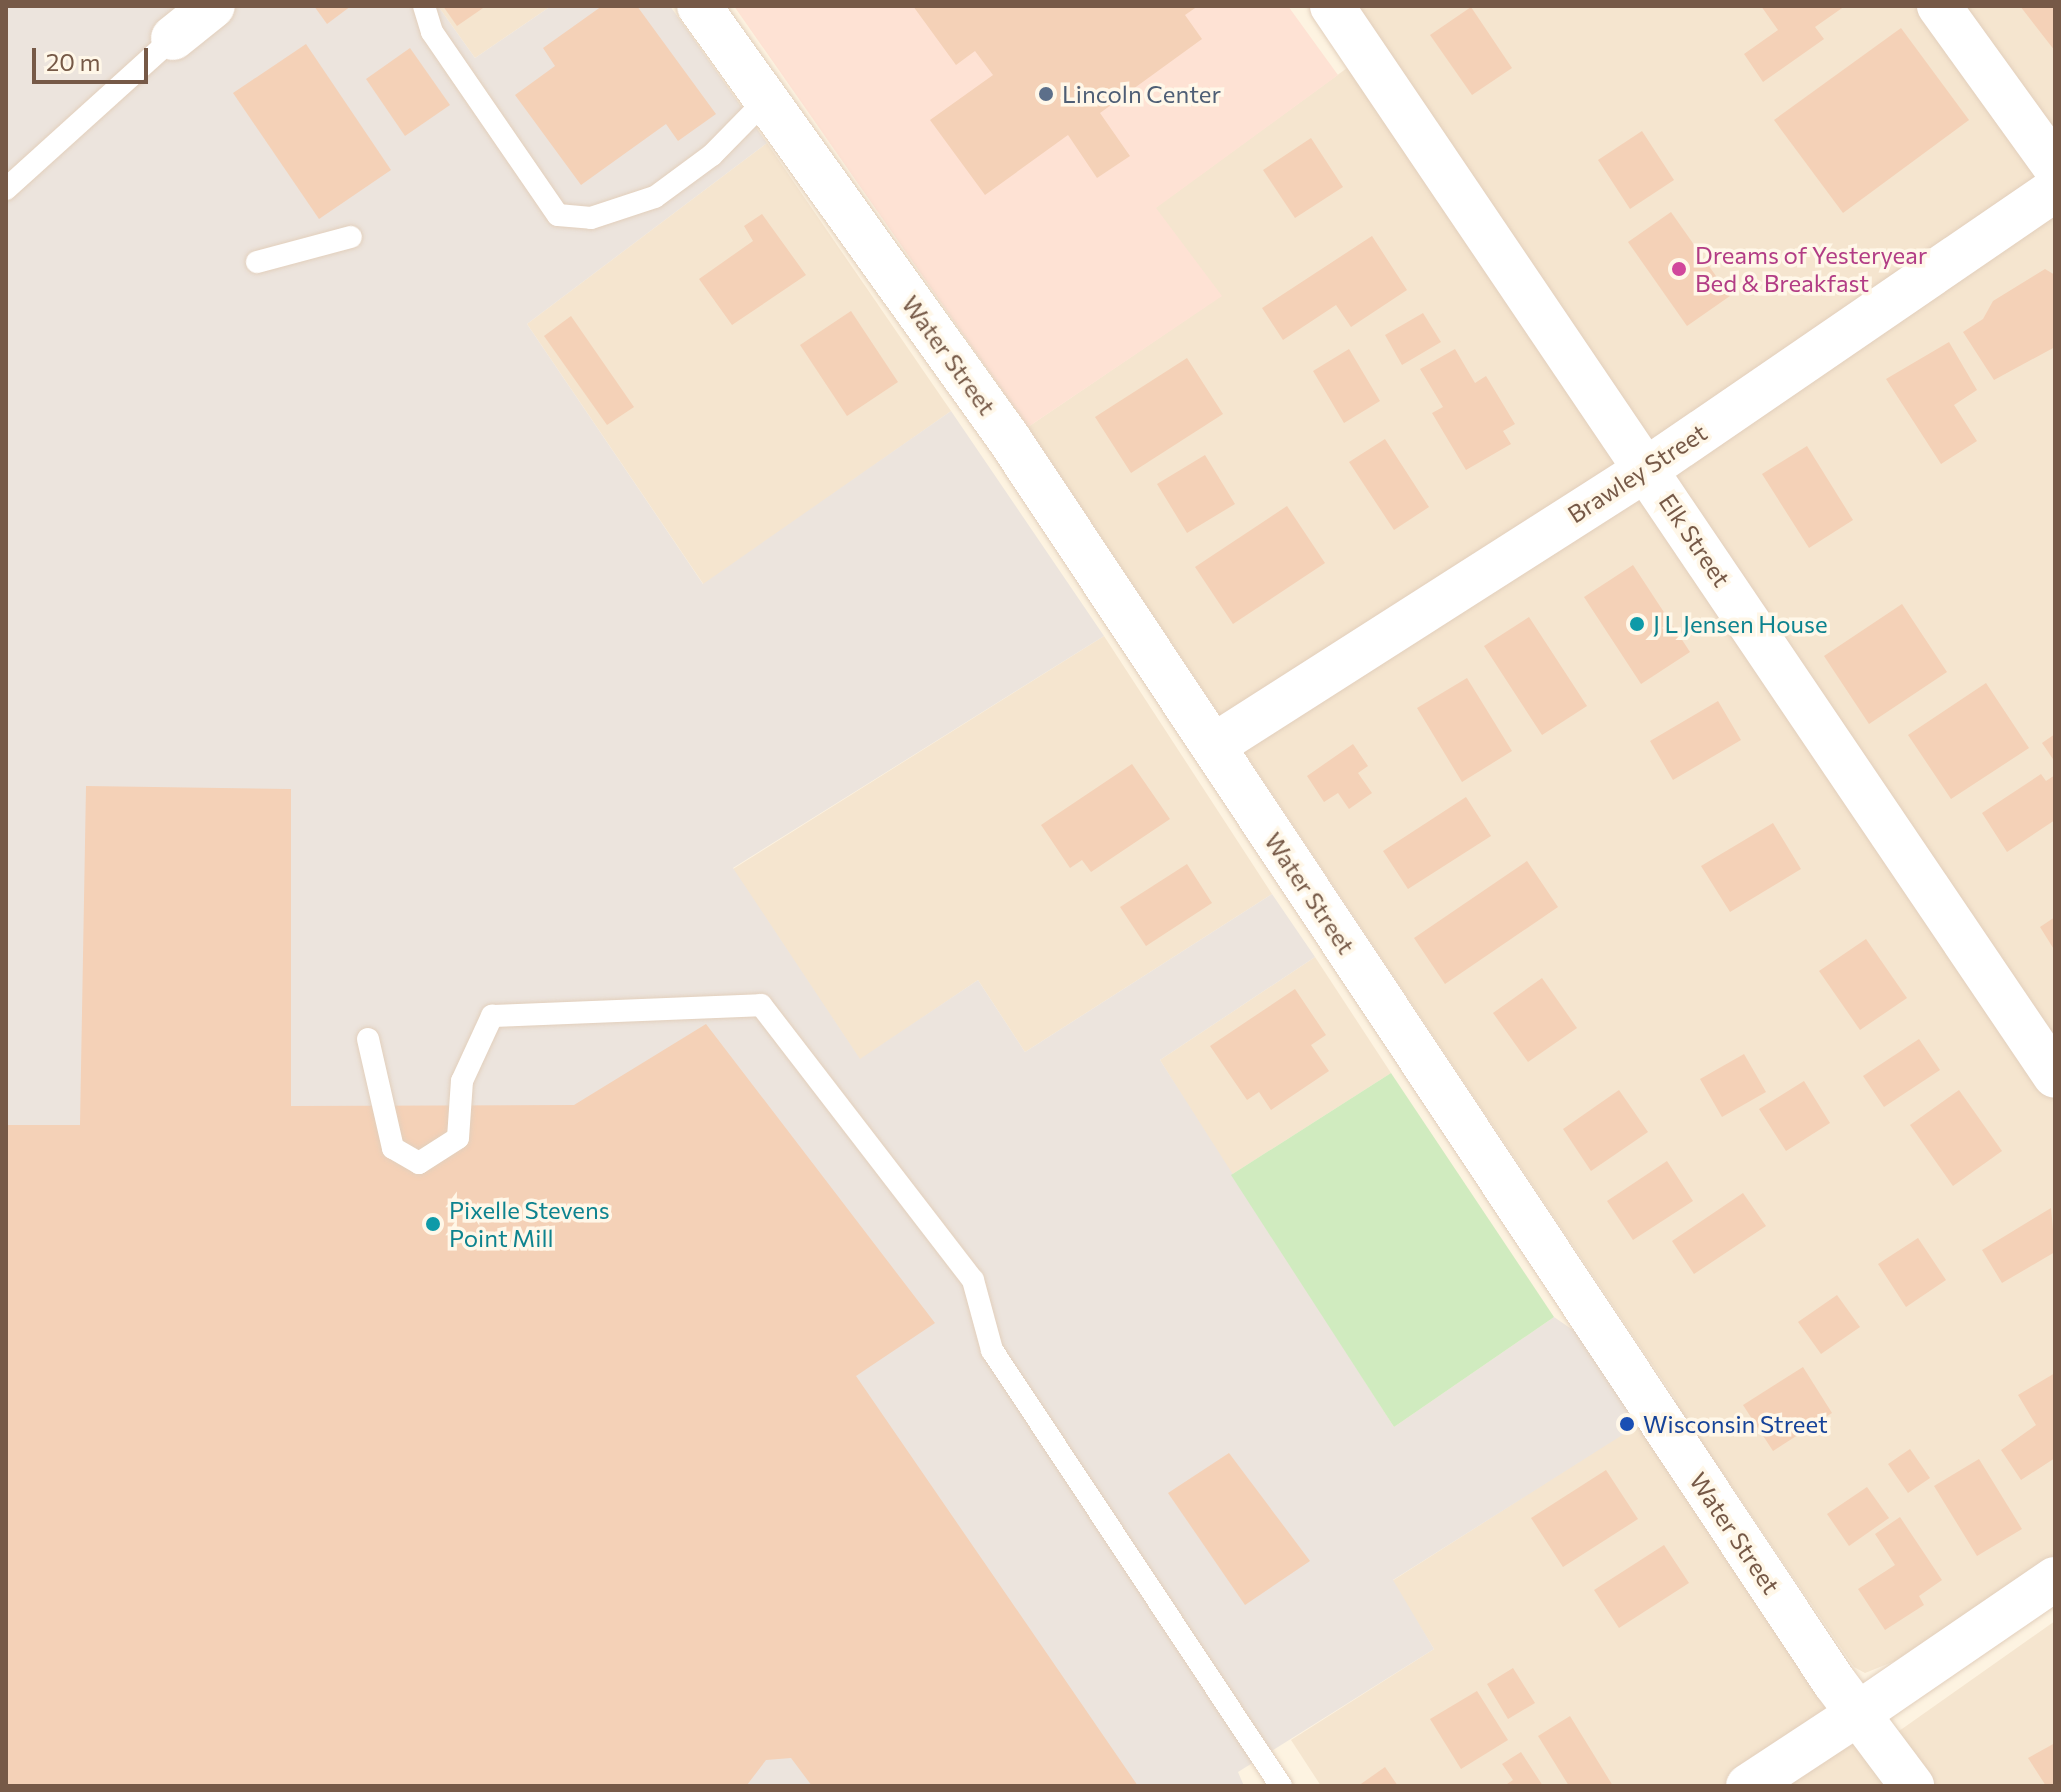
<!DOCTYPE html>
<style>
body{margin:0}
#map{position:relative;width:2061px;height:1792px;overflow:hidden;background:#fdf3e1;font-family:Commissioner,sans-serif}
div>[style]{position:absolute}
.residential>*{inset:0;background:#f5e5cf}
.commercial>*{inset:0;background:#fee2d4}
.industrial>*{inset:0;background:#ece4dd}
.green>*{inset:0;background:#d0ebbf}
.building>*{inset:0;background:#f4d1b7}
.roads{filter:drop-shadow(0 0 2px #e2cfbc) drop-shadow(0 0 2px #e2cfbc)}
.lane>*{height:22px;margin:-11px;padding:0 11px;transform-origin:11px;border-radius:11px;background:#fff}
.street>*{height:44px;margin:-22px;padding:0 22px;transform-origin:22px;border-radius:22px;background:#fff}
.secondary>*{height:44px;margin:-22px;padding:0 22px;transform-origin:22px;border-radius:22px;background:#fff}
.dots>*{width:22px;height:22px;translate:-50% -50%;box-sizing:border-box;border:4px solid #fff7e8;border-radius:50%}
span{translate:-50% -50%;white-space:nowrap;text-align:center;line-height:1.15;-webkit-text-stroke:7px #fff7e8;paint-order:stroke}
.service-label{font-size:24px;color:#4e5e75}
.left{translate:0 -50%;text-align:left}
.hotel-label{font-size:24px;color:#b23c85}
.street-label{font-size:24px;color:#765947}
.culture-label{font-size:24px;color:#0d838f}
.transit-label{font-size:24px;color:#164399}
.frame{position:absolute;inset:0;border:8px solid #765947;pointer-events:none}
.scale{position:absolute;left:32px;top:48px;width:116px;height:36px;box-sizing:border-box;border:4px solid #765947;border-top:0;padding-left:10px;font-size:24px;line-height:28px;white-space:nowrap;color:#765947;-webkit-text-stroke:6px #fff7e8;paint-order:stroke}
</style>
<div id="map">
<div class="residential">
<div style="clip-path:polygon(438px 6px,551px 6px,475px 58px)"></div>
<div style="clip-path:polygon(1353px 6px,2055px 6px,2055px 1554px,1895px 1661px,1865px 1673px,1854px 1667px,1715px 1461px,1892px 1736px,2055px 1621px,2055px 1786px,1321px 1786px,1291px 1740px,1434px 1649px,1392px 1581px,1676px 1400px,1028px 427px,1221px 296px,1155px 208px,1380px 44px)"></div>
<div style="clip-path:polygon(767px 143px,951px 411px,704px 585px,527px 324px)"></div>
<div style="clip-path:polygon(1104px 636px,1272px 894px,1025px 1052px,978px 980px,860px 1060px,733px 869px)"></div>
<div style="clip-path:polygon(1315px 957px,1391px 1073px,1231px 1175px,1160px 1060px)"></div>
</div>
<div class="commercial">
<div style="clip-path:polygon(734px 6px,1288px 6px,1338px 75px,1156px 208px,1222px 296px,1028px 427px)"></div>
</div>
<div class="industrial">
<div style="clip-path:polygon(6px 6px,438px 6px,475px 58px,551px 6px,670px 6px,767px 143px,527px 324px,703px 584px,951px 411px,1104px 636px,733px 868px,860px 1059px,978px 980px,1025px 1052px,1272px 894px,1315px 957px,1160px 1060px,1394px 1427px,1554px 1317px,1676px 1401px,1393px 1580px,1434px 1649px,1238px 1772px,1244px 1786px,6px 1786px)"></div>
</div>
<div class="green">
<div style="clip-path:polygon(1391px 1073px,1554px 1317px,1394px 1427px,1231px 1175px)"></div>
</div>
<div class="building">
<div style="clip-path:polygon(314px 6px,351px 6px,327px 24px)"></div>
<div style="clip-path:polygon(443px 6px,486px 6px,457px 26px)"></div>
<div style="clip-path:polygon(602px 6px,637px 6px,716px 114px,678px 141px,666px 124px,581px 185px,515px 95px,555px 66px,543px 48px)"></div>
<div style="clip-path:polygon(913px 6px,1198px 6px,1185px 15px,1202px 39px,1100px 113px,1130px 156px,1097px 178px,1068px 135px,985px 195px,930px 120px,993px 75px,975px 51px,956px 65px)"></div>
<div style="clip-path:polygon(1761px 6px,1845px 6px,1815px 27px,1824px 39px,1763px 82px,1744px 54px,1778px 30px)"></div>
<div style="clip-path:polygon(2020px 6px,2055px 6px,2055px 51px)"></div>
<div style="clip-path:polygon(1471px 7px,1512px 68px,1472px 95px,1430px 35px)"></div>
<div style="clip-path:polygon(1901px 28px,1969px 120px,1843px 213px,1774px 120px)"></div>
<div style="clip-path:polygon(306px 44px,391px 170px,319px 219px,233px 93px)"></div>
<div style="clip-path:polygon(410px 48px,450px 105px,405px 136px,366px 79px)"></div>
<div style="clip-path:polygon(1642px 131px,1674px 180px,1630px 209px,1598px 160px)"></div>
<div style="clip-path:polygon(1311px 138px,1343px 187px,1295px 218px,1263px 170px)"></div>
<div style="clip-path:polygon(1671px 212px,1730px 296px,1687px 326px,1628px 242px)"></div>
<div style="clip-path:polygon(762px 214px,806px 275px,732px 325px,699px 279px,753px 241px,744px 226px)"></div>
<div style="clip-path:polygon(1372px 236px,1407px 290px,1351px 327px,1336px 305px,1283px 340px,1262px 308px)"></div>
<div style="clip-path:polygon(2045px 269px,2055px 275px,2055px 347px,1994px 380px,1963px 332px,1983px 319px,1993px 301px)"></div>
<div style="clip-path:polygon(851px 311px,898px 382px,847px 416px,800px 345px)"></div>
<div style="clip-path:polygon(1423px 313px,1441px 342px,1402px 365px,1385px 335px)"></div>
<div style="clip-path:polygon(571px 316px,634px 407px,607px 425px,544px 336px)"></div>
<div style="clip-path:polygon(1949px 342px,1977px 390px,1954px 405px,1977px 441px,1941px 464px,1886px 379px)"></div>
<div style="clip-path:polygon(1349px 349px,1380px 401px,1344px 423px,1313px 371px)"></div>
<div style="clip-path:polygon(1455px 349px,1475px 383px,1486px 376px,1515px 424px,1503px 431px,1511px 444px,1466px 470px,1432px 413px,1443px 407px,1420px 369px)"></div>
<div style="clip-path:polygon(1187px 358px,1223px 414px,1131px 473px,1095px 417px)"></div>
<div style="clip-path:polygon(1385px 439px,1429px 507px,1394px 530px,1349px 462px)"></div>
<div style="clip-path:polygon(1807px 446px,1853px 520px,1809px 548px,1762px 474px)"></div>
<div style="clip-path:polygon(1205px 455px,1235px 504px,1187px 533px,1157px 484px)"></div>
<div style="clip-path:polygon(1287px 506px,1325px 563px,1233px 624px,1195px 567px)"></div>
<div style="clip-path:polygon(1633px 565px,1690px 652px,1641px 684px,1584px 597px)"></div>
<div style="clip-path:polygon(1902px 604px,1947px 672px,1869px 724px,1824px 656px)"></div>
<div style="clip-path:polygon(1529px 617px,1587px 706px,1542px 735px,1484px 646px)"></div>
<div style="clip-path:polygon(1467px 678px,1512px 751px,1462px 782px,1417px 708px)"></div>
<div style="clip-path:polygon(1986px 683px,2029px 748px,1951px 799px,1908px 735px)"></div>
<div style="clip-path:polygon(1718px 701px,1741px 740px,1673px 780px,1650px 741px)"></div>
<div style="clip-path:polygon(2055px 734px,2055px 762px,2042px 743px)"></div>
<div style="clip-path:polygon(1353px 744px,1368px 766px,1358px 773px,1372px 793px,1349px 809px,1338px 793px,1324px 802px,1307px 776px)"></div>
<div style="clip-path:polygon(1132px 764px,1170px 819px,1091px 872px,1082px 860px,1070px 868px,1041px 825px)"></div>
<div style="clip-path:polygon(2041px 774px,2046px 781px,2055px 775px,2055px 820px,2007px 852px,1982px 813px)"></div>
<div style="clip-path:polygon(86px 786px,291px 789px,291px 1106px,574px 1105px,706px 1024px,935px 1323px,856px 1376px,1138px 1786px,812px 1786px,791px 1758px,766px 1760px,747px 1785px,6px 1786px,6px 1125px,80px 1125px)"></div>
<div style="clip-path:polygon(1466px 797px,1491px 836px,1408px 889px,1383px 851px)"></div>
<div style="clip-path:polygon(1773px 823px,1801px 869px,1730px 912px,1701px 866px)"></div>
<div style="clip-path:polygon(1527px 861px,1558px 907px,1445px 984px,1414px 938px)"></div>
<div style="clip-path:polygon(1187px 864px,1212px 903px,1146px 946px,1120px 907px)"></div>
<div style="clip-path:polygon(2055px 917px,2055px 951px,2040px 927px)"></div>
<div style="clip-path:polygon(1866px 939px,1907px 998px,1860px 1030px,1819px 971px)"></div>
<div style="clip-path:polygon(1542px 978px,1577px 1028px,1528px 1062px,1493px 1013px)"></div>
<div style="clip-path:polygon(1295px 989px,1326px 1035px,1311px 1045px,1329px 1071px,1271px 1110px,1259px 1092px,1247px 1100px,1210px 1046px)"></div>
<div style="clip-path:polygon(1919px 1039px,1940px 1070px,1884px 1107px,1863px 1076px)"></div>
<div style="clip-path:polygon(1744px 1054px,1766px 1092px,1722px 1117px,1700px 1079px)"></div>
<div style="clip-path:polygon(1804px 1081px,1830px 1123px,1786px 1151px,1759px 1109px)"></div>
<div style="clip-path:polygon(1619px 1090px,1648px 1132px,1591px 1171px,1563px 1129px)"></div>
<div style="clip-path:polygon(1959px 1090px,2002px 1151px,1953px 1186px,1910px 1125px)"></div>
<div style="clip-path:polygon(1667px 1161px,1693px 1201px,1633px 1240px,1607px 1201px)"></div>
<div style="clip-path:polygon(1743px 1193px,1766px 1226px,1694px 1274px,1672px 1241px)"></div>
<div style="clip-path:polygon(2051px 1208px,2055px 1252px,2002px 1283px,1982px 1250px)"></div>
<div style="clip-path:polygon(1918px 1238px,1946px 1280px,1906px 1307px,1878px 1264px)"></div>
<div style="clip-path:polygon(1837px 1295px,1860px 1327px,1821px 1354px,1798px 1322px)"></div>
<div style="clip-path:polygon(1803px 1367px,1832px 1413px,1773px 1451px,1743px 1405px)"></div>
<div style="clip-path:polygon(2055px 1373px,2055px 1458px,2021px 1480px,2001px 1450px,2036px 1425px,2018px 1395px)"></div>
<div style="clip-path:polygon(1910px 1449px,1930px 1478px,1908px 1493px,1888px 1464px)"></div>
<div style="clip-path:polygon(1229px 1453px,1310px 1561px,1245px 1605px,1168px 1493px)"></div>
<div style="clip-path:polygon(1979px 1459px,2022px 1529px,1977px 1556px,1934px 1486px)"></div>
<div style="clip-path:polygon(1606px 1470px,1638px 1519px,1563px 1567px,1531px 1518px)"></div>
<div style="clip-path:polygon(1867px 1487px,1889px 1518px,1849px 1546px,1827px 1514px)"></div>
<div style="clip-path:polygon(1900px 1517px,1942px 1580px,1919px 1596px,1924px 1605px,1885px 1630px,1858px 1589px,1895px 1565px,1875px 1534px)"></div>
<div style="clip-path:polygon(1664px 1545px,1689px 1583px,1619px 1628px,1594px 1590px)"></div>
<div style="clip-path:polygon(1513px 1668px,1535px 1703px,1508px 1719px,1487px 1684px)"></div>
<div style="clip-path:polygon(1477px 1691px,1508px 1740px,1461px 1769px,1430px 1719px)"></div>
<div style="clip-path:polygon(1570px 1716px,1613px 1786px,1569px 1786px,1538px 1736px)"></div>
<div style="clip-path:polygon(2055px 1743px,2055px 1786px,2046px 1786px,2028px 1758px)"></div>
<div style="clip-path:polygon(1521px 1752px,1543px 1786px,1504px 1786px,1513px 1780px,1502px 1764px)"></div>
<div style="clip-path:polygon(1385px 1767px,1398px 1786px,1358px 1786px)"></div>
</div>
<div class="roads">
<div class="lane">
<div style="left:424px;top:6px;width:27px;rotate:73deg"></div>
<div style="left:432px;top:32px;width:222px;rotate:55.5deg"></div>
<div style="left:558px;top:215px;width:33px;rotate:5deg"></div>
<div style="left:591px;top:218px;width:67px;rotate:-18.2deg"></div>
<div style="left:655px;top:197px;width:71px;rotate:-36.4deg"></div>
<div style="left:712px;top:155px;width:77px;rotate:-45.5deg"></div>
<div style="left:6px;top:189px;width:225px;rotate:-42.1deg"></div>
<div style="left:257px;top:262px;width:97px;rotate:-14.9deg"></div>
<div style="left:368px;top:1039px;width:112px;rotate:77.1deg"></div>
<div style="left:393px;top:1148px;width:30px;rotate:30deg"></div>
<div style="left:419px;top:1163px;width:46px;rotate:-32.7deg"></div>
<div style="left:458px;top:1138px;width:57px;rotate:-86deg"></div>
<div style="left:462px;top:1081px;width:72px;rotate:-65.2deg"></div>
<div style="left:492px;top:1016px;width:269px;rotate:-2.3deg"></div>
<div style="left:761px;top:1005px;width:347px;rotate:52.4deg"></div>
<div style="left:973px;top:1280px;width:73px;rotate:74.8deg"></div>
<div style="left:992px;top:1350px;width:523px;rotate:56.46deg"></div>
</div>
<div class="street">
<div style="left:1332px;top:6px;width:1291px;rotate:55.95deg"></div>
<div style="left:1939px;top:6px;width:198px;rotate:54.2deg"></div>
<div style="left:173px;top:38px;width:51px;rotate:-38.7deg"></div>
<div style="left:1213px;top:746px;width:515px;rotate:-32.55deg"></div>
<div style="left:1647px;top:469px;width:494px;rotate:-34.4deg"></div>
<div style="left:1748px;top:1786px;width:133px;rotate:-33.3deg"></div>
</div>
<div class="secondary">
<div style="left:699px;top:6px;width:533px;rotate:54.4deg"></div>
<div style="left:1009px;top:439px;width:1493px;rotate:56.42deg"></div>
<div style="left:1835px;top:1683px;width:129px;rotate:53.2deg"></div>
<div style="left:1859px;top:1713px;width:237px;rotate:-34.4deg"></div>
</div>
</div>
<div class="dots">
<div style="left:1046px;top:94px;background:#5c6f8a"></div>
<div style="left:1679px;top:269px;background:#d1479c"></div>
<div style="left:1637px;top:624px;background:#0f9aa8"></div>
<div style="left:433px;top:1224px;background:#0f9aa8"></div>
<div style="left:1627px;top:1424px;background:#1a4fb4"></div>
</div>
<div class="service-label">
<span class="left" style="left:1062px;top:94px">Lincoln Center</span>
</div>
<div class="hotel-label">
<span class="left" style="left:1695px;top:269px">Dreams of Yesteryear<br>Bed &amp; Breakfast</span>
</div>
<div class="street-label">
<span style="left:949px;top:355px;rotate:54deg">Water Street</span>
<span style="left:1637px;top:473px;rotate:-33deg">Brawley Street</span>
<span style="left:1695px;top:540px;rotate:56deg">Elk Street</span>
<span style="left:1310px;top:893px;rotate:56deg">Water Street</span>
<span style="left:1735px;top:1533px;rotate:56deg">Water Street</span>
</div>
<div class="culture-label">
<span class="left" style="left:1653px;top:624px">J L Jensen House</span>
<span class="left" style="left:449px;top:1224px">Pixelle Stevens<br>Point Mill</span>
</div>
<div class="transit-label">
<span class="left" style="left:1643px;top:1424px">Wisconsin Street</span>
</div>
<div class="frame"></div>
<div class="scale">20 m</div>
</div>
